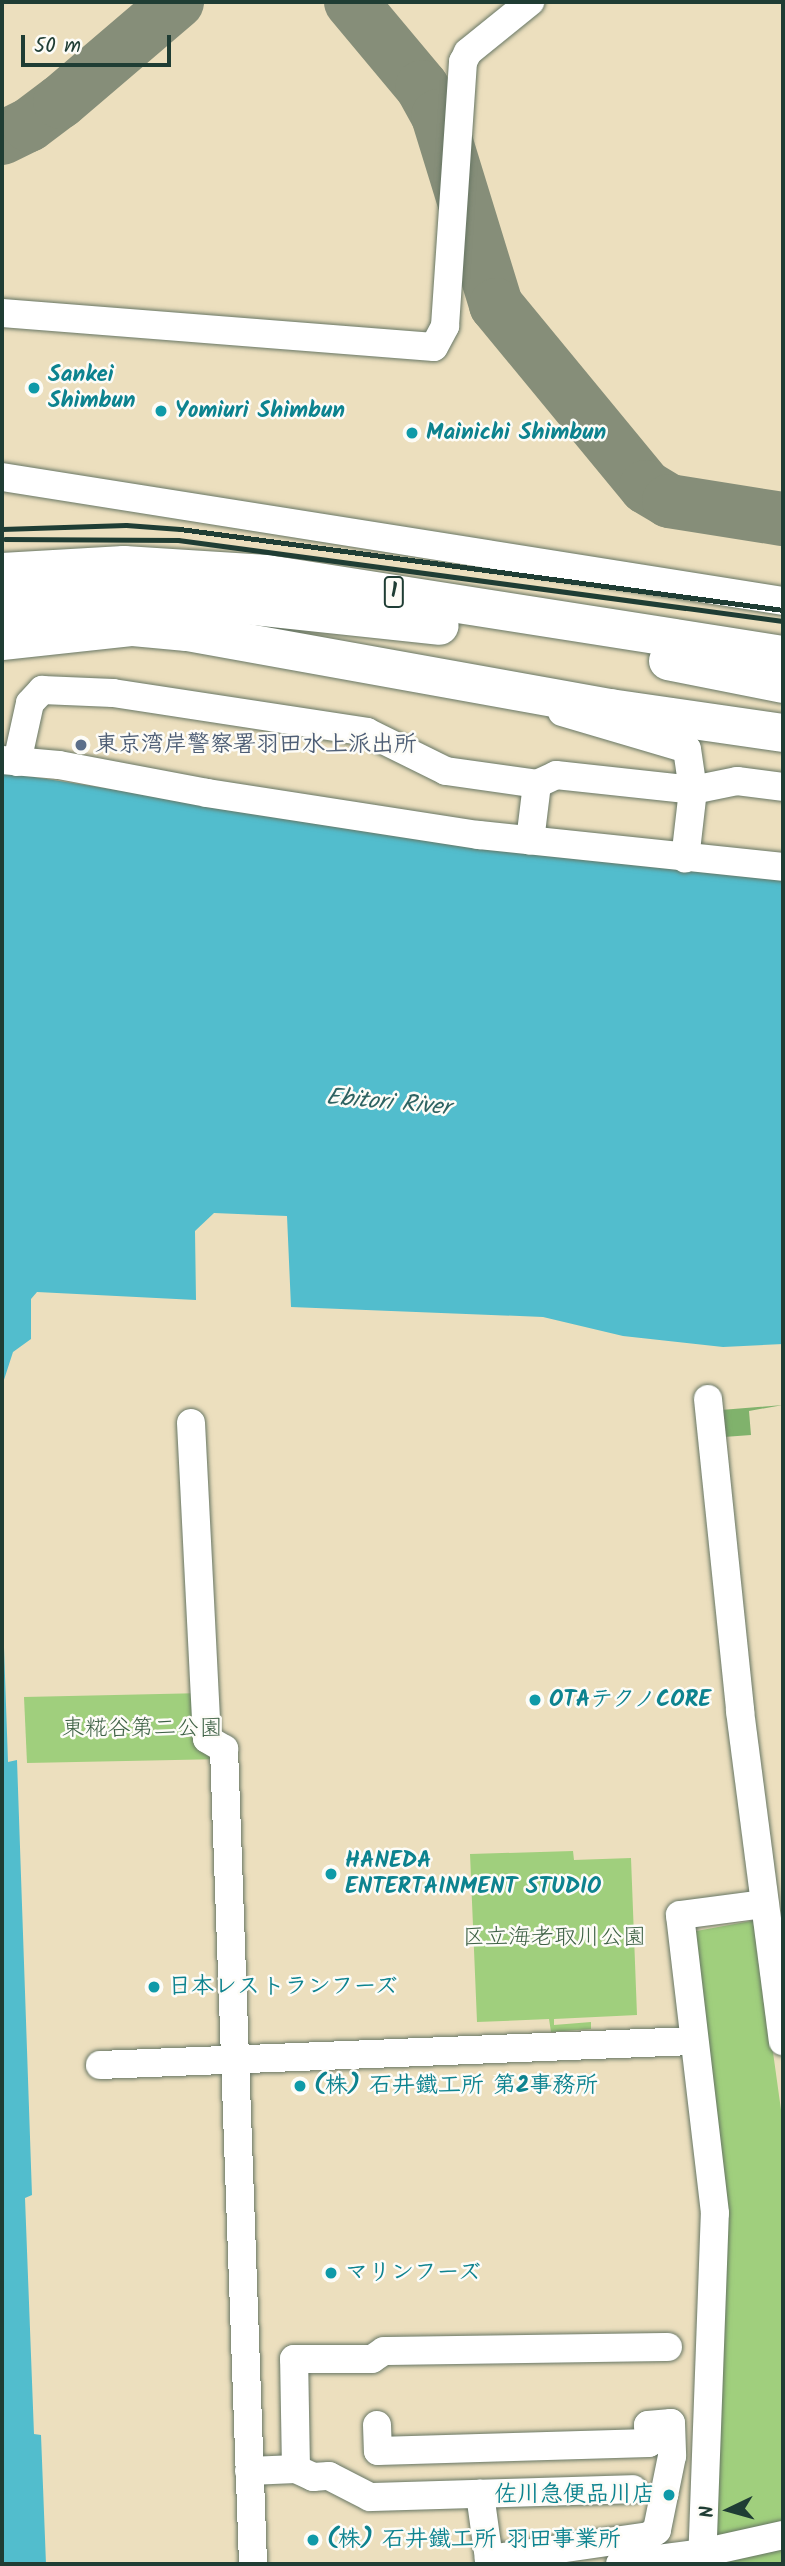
<!DOCTYPE html>
<meta charset="utf-8">
<style>
body{margin:0}
#map{position:relative;width:785px;height:2566px;overflow:hidden;background:#ecdfbe;font-family:Kalam,"Klee One",sans-serif}
div>[style]{position:absolute}
.green>*{inset:0;background:#a0cf7d}
.forest>*{inset:0;background:#80b26c}
.water>*{inset:0;background:#52bdcd}
.taxiway>*{height:54px;margin:-27px;padding:0 27px;transform-origin:27px;border-radius:27px;background:#868e79}
.roads{filter:drop-shadow(0 0 2px #677664) drop-shadow(0 0 2px #677664)}
.minor>*{height:28px;margin:-14px;padding:0 14px;transform-origin:14px;border-radius:14px;background:#fff}
.highway>*{height:38px;margin:-19px;padding:0 19px;transform-origin:19px;border-radius:19px;background:#fff}
.rail>*{height:5px;margin:-2.5px;padding:0 2.5px;transform-origin:2.5px;border-radius:2.5px;background:#1f3d34}
.dots>*{width:19px;height:19px;translate:-50% -50%;box-sizing:border-box;border:4px solid #fdfcf7;border-radius:50%}
span{translate:-50% -50%;white-space:nowrap;text-align:center;line-height:1.15;-webkit-text-stroke:5px #fdfcf7;paint-order:stroke}
.shield-label span{padding:2px 5px;background:#fdfcf7;border:2px solid;border-radius:5px;-webkit-text-stroke-width:0}
.shield-label{font-size:21px;color:#1f3d34;font-weight:700}
.culture-label{font-size:23px;color:#0d838f;font-weight:700}
.left{translate:0 -50%;text-align:left}
.right{translate:-100% -50%;text-align:right}
.service-label{font-size:23px;color:#4e5e75;font-weight:700}
.park-label{font-size:23px;color:#3f6246}
.water-label{font-size:24px;color:#2e6362;font-style:italic}
.frame{position:absolute;inset:0;border:4px solid #1f3d34;pointer-events:none}
.north{position:absolute;left:694px;top:2475px;width:70px;height:70px;-webkit-text-stroke:5px #fdfcf7;paint-order:stroke;rotate:265deg;font-size:19px;font-weight:700;line-height:28px;text-align:center;color:#1f3d34}
.north::after{content:'';display:block;margin:auto;width:24px;height:32px;background:#1f3d34;clip-path:polygon(50% 0,100% 100%,50% 72%,0 100%)}
.scale{position:absolute;left:21px;top:35px;width:150px;height:32px;box-sizing:border-box;border:4px solid #1f3d34;border-top:0;padding-left:9px;font-size:21px;line-height:24px;white-space:nowrap;color:#1f3d34;-webkit-text-stroke:5px #fdfcf7;paint-order:stroke}
</style>
<div id="map">
<div class="green">
<div style="clip-path:polygon(205px 1693px,224px 1759px,27px 1763px,24px 1697px)"></div>
<div style="clip-path:polygon(573px 1851px,574px 1860px,631px 1858px,637px 2015px,554px 2019px,554px 2025px,591px 2022px,591px 2029px,551px 2032px,549px 2019px,477px 2022px,470px 1854px)"></div>
<div style="clip-path:polygon(762px 1919px,766px 2002px,783px 2124px,781px 2564px,706px 2564px,712px 2441px,691px 1932px)"></div>
</div>
<div class="forest">
<div style="clip-path:polygon(783px 1405px,749px 1411px,751px 1435px,724px 1437px,721px 1410px)"></div>
</div>
<div class="water">
<div style="clip-path:polygon(2px 772px,341px 825px,783px 879px,783px 1344px,723px 1347px,623px 1336px,543px 1317px,291px 1307px,287px 1216px,214px 1213px,195px 1231px,196px 1300px,37px 1292px,31px 1299px,31px 1339px,13px 1352px,2px 1386px)"></div>
<div style="clip-path:polygon(2px 1590px,8px 1762px,17px 1760px,32px 2195px,25px 2198px,34px 2434px,41px 2435px,46px 2564px,2px 2564px)"></div>
</div>
<div class="taxiway">
<div style="left:351px;top:2px;width:111px;rotate:50.1deg"></div>
<div style="left:422px;top:87px;width:33px;rotate:61deg"></div>
<div style="left:438px;top:116px;width:198px;rotate:72.9deg"></div>
<div style="left:496px;top:305px;width:236px;rotate:50.5deg"></div>
<div style="left:646px;top:487px;width:27px;rotate:31deg"></div>
<div style="left:669px;top:501px;width:115px;rotate:9deg"></div>
<div style="left:2px;top:138px;width:30px;rotate:-26deg"></div>
<div style="left:29px;top:125px;width:39px;rotate:-37deg"></div>
<div style="left:60px;top:102px;width:154px;rotate:-40.5deg"></div>
</div>
<div class="roads">
<div class="minor">
<div style="left:2px;top:313px;width:433px;rotate:4.5deg"></div>
<div style="left:434px;top:347px;width:24px;rotate:-62deg"></div>
<div style="left:445px;top:326px;width:265px;rotate:-86.1deg"></div>
<div style="left:463px;top:62px;width:11px;rotate:-63deg"></div>
<div style="left:468px;top:52px;width:80px;rotate:-38.9deg"></div>
<div style="left:2px;top:477px;width:791px;rotate:9.02deg"></div>
<div style="left:562px;top:712px;width:130px;rotate:16.5deg"></div>
<div style="left:687px;top:749px;width:41px;rotate:81.7deg"></div>
<div style="left:693px;top:790px;width:69px;rotate:96.6deg"></div>
<div style="left:2px;top:760px;width:57px;rotate:5deg"></div>
<div style="left:59px;top:765px;width:151px;rotate:10.7deg"></div>
<div style="left:207px;top:793px;width:275px;rotate:8.8deg"></div>
<div style="left:479px;top:835px;width:306px;rotate:6deg"></div>
<div style="left:17px;top:762px;width:60px;rotate:-77.6deg"></div>
<div style="left:30px;top:703px;width:18px;rotate:-47deg"></div>
<div style="left:42px;top:690px;width:71px;rotate:2.4deg"></div>
<div style="left:113px;top:693px;width:257px;rotate:8.7deg"></div>
<div style="left:367px;top:732px;width:88px;rotate:26.3deg"></div>
<div style="left:446px;top:771px;width:92px;rotate:8.1deg"></div>
<div style="left:537px;top:784px;width:57px;rotate:97deg"></div>
<div style="left:537px;top:784px;width:21px;rotate:-25deg"></div>
<div style="left:556px;top:775px;width:138px;rotate:6.2deg"></div>
<div style="left:693px;top:790px;width:45px;rotate:-11.6deg"></div>
<div style="left:737px;top:781px;width:46px;rotate:7.4deg"></div>
<div style="left:708px;top:1399px;width:314px;rotate:84.1deg"></div>
<div style="left:740px;top:1711px;width:333px;rotate:82.6deg"></div>
<div style="left:191px;top:1423px;width:316px;rotate:87.1deg"></div>
<div style="left:207px;top:1739px;width:20px;rotate:30deg"></div>
<div style="left:224px;top:1749px;width:816px;rotate:87.96deg"></div>
<div style="left:100px;top:2065px;width:593px;rotate:-2.32deg"></div>
<div style="left:377px;top:2425px;width:26px;rotate:88deg"></div>
<div style="left:378px;top:2451px;width:271px;rotate:-1.7deg"></div>
<div style="left:649px;top:2443px;width:18px;rotate:-93deg"></div>
<div style="left:648px;top:2425px;width:23px;rotate:-5deg"></div>
<div style="left:671px;top:2423px;width:33px;rotate:88deg"></div>
<div style="left:672px;top:2456px;width:76px;rotate:101.5deg"></div>
<div style="left:657px;top:2530px;width:10px;rotate:143deg"></div>
<div style="left:649px;top:2536px;width:162px;rotate:171.8deg"></div>
<div style="left:489px;top:2559px;width:66px;rotate:-97.9deg"></div>
<div style="left:296px;top:2469px;width:110px;rotate:-91deg"></div>
<div style="left:294px;top:2359px;width:78px"></div>
<div style="left:372px;top:2359px;width:14px;rotate:-34deg"></div>
<div style="left:384px;top:2351px;width:284px;rotate:-0.8deg"></div>
<div style="left:249px;top:2471px;width:47px;rotate:-2.4deg"></div>
<div style="left:296px;top:2469px;width:19px;rotate:25deg"></div>
<div style="left:313px;top:2477px;width:16px;rotate:-4deg"></div>
<div style="left:329px;top:2476px;width:46px;rotate:27.1deg"></div>
<div style="left:370px;top:2497px;width:263px;rotate:-1.7deg"></div>
<div style="left:620px;top:2564px;width:83px;rotate:-7.6deg"></div>
<div style="left:702px;top:2553px;width:83px;rotate:-12.5deg"></div>
<div style="left:702px;top:2564px;width:351px;rotate:-87.9deg"></div>
<div style="left:715px;top:2213px;width:300px;rotate:-96.7deg"></div>
<div style="left:680px;top:1915px;width:85px;rotate:-7.5deg"></div>
</div>
<div class="highway">
<div style="left:2px;top:572px;width:122px;rotate:-3.3deg"></div>
<div style="left:124px;top:565px;width:143px;rotate:3.6deg"></div>
<div style="left:267px;top:574px;width:522px;rotate:8.92deg"></div>
<div style="left:2px;top:604px;width:119px;rotate:-3.8deg"></div>
<div style="left:121px;top:596px;width:68px;rotate:2.5deg"></div>
<div style="left:189px;top:599px;width:252px;rotate:6.1deg"></div>
<div style="left:2px;top:641px;width:132px;rotate:-6.1deg"></div>
<div style="left:133px;top:627px;width:54px;rotate:5.3deg"></div>
<div style="left:187px;top:632px;width:430px;rotate:10.2deg"></div>
<div style="left:610px;top:708px;width:175px;rotate:8.2deg"></div>
<div style="left:668px;top:661px;width:117px;rotate:11.3deg"></div>
</div>
</div>
<div class="rail">
<div style="left:2px;top:529px;width:124px;rotate:-1.8deg"></div>
<div style="left:126px;top:525px;width:54px;rotate:4.2deg"></div>
<div style="left:180px;top:529px;width:608px;rotate:7.65deg"></div>
<div style="left:5px;top:539px;width:173px;rotate:0.3deg"></div>
<div style="left:178px;top:540px;width:610px;rotate:7.63deg"></div>
</div>
<div class="dots">
<div style="left:34px;top:388px;background:#0f9aa8"></div>
<div style="left:161px;top:411px;background:#0f9aa8"></div>
<div style="left:412px;top:433px;background:#0f9aa8"></div>
<div style="left:81px;top:745px;background:#5c6f8a"></div>
<div style="left:535px;top:1700px;background:#0f9aa8"></div>
<div style="left:331px;top:1874px;background:#0f9aa8"></div>
<div style="left:154px;top:1987px;background:#0f9aa8"></div>
<div style="left:300px;top:2086px;background:#0f9aa8"></div>
<div style="left:331px;top:2273px;background:#0f9aa8"></div>
<div style="left:669px;top:2495px;background:#0f9aa8"></div>
<div style="left:313px;top:2540px;background:#0f9aa8"></div>
</div>
<div class="shield-label">
<span style="left:394px;top:592px">1</span>
</div>
<div class="culture-label">
<span class="left" style="left:48px;top:388px">Sankei<br>Shimbun</span>
<span class="left" style="left:175px;top:411px">Yomiuri Shimbun</span>
<span class="left" style="left:426px;top:433px">Mainichi Shimbun</span>
<span class="left" style="left:549px;top:1700px">OTAテクノCORE</span>
<span class="left" style="left:345px;top:1874px">HANEDA<br>ENTERTAINMENT STUDIO</span>
<span class="left" style="left:168px;top:1987px">日本レストランフーズ</span>
<span class="left" style="left:314px;top:2086px">(株) 石井鐵工所 第2事務所</span>
<span class="left" style="left:345px;top:2273px">マリンフーズ</span>
<span class="right" style="left:655px;top:2495px">佐川急便品川店</span>
<span class="left" style="left:327px;top:2540px">(株) 石井鐵工所 羽田事業所</span>
</div>
<div class="service-label">
<span class="left" style="left:95px;top:745px">東京湾岸警察署羽田水上派出所</span>
</div>
<div class="park-label">
<span style="left:142px;top:1729px">東糀谷第二公園</span>
<span style="left:554px;top:1938px">区立海老取川公園</span>
</div>
<div class="water-label">
<span style="left:388px;top:1103px;rotate:5deg">Ebitori River</span>
</div>
<div class="frame"></div>
<div class="north">N</div>
<div class="scale">50 m</div>
</div>
